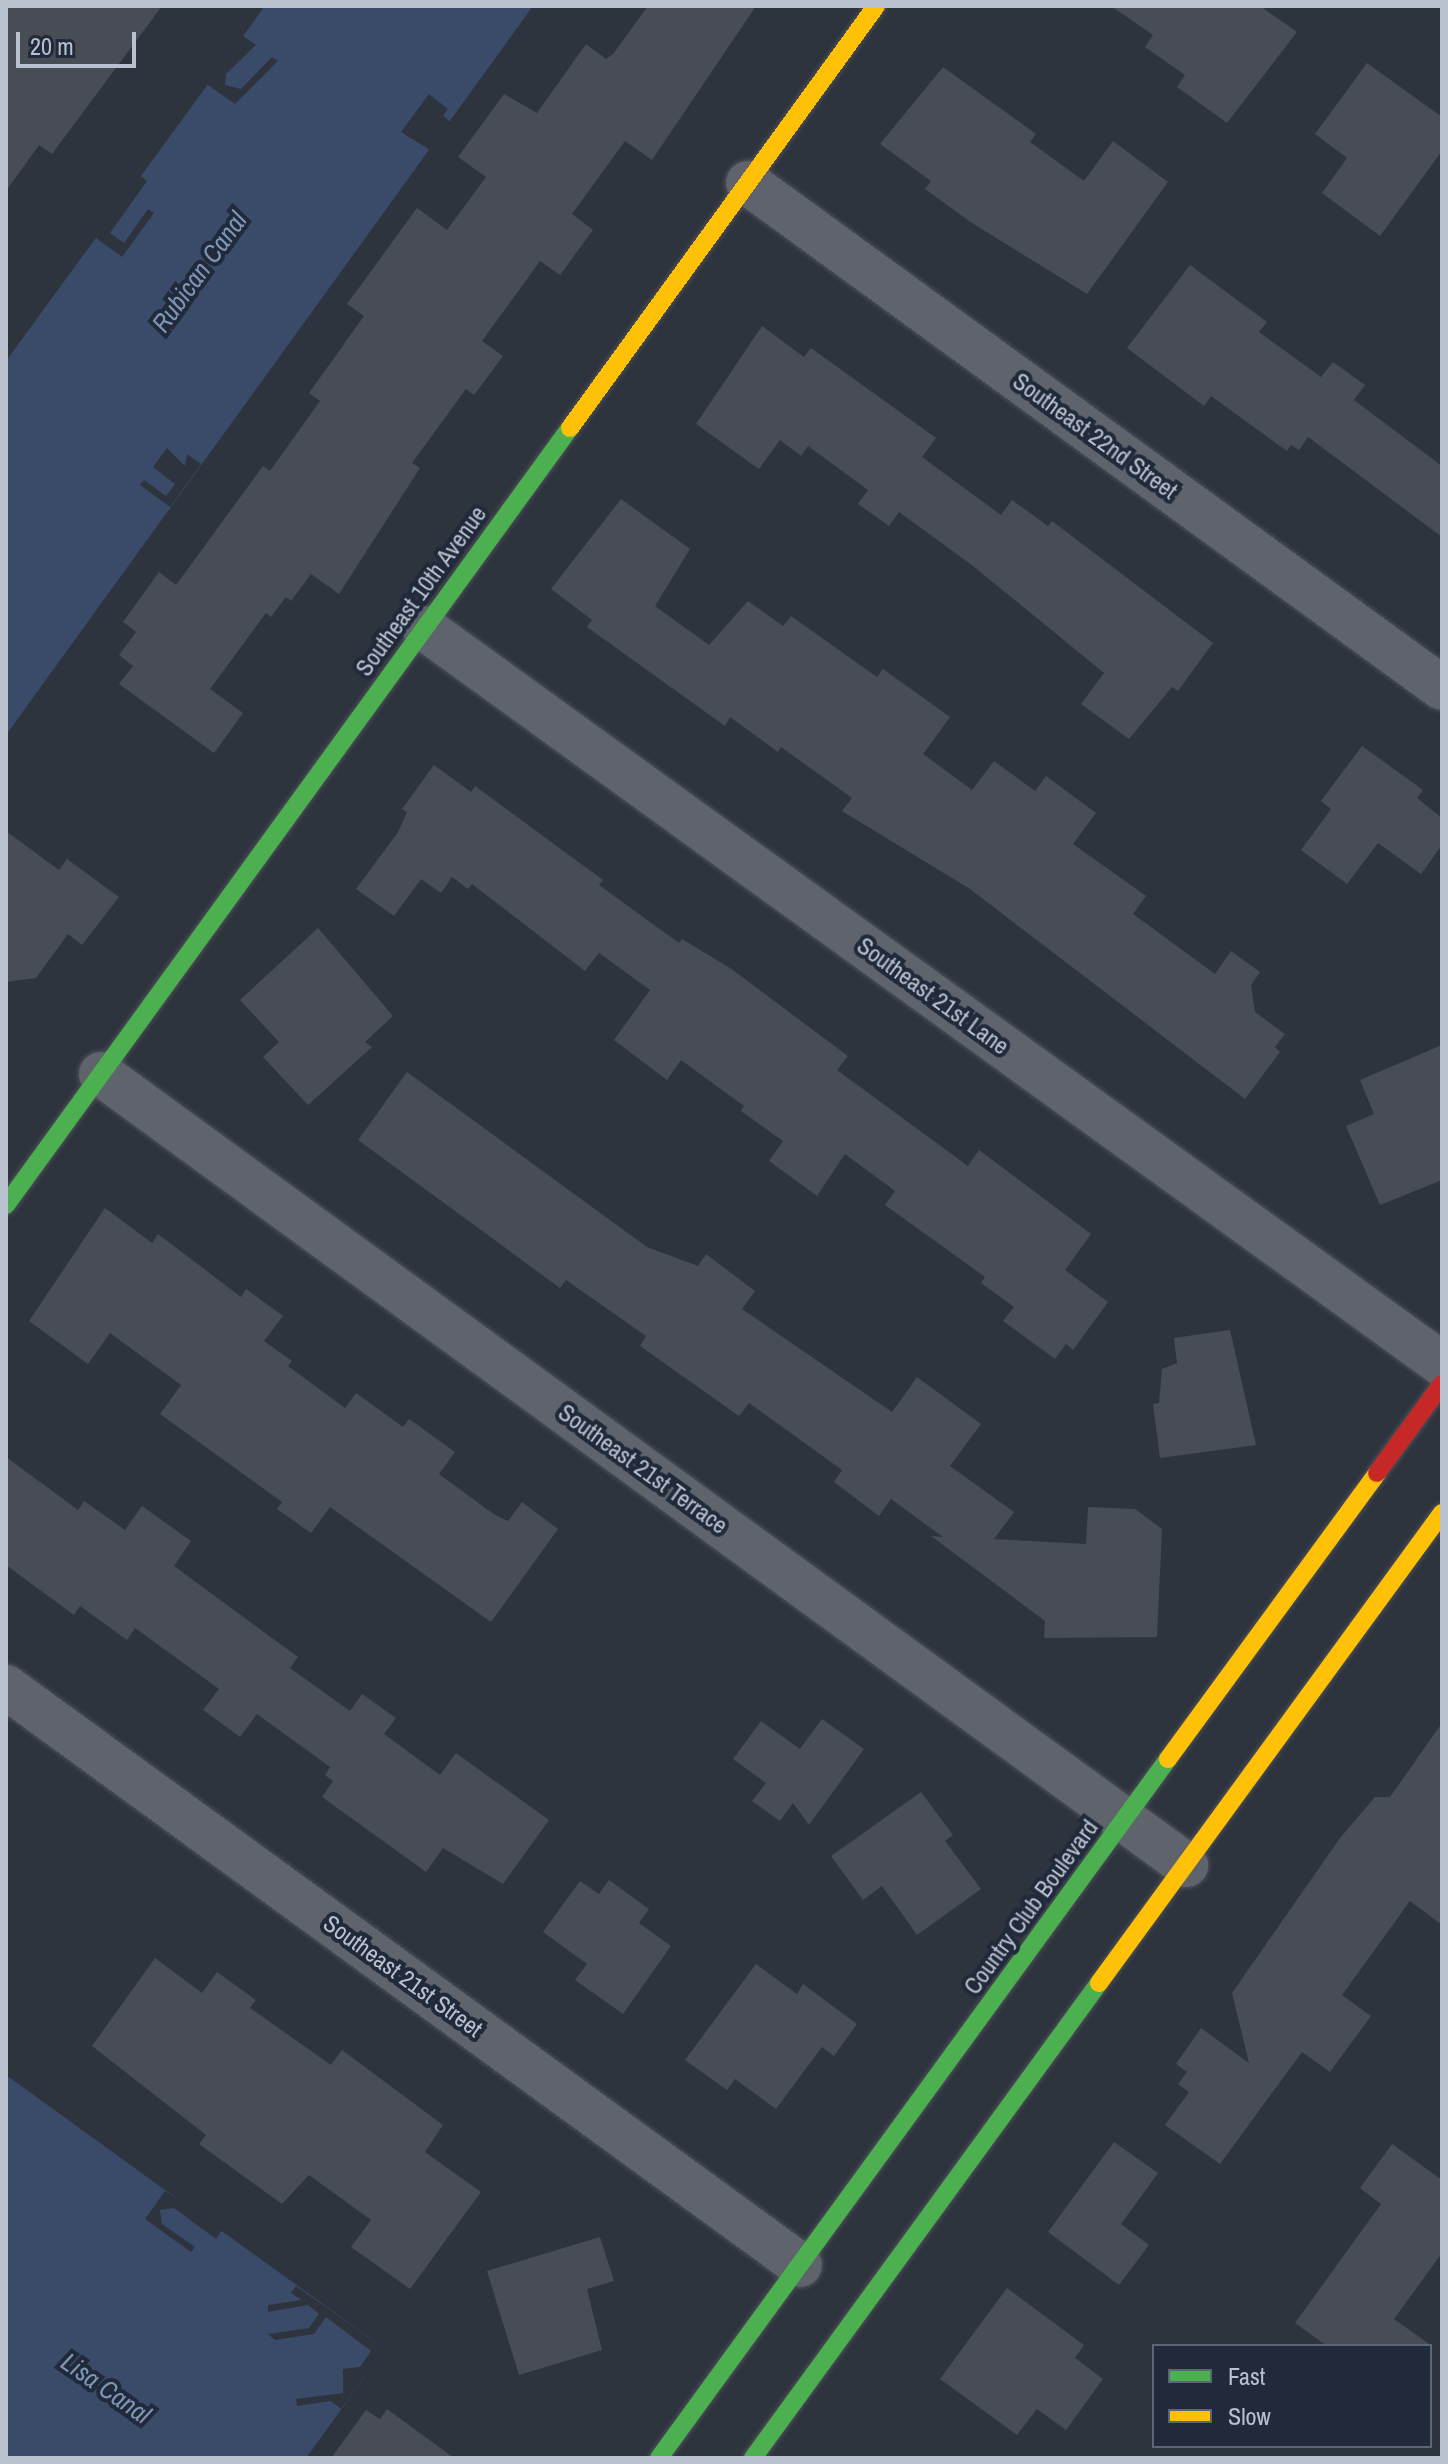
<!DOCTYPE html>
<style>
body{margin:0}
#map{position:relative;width:1448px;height:2464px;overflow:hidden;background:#2e343e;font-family:"Archivo Narrow",sans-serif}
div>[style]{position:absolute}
.water>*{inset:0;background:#394b69}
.pier>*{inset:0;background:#2e343e}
.building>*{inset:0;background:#474c55}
.roads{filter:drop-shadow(0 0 2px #4b4f56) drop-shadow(0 0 2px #4b4f56)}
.street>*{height:44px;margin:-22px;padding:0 22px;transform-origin:22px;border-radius:22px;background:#5e636c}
.fast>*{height:18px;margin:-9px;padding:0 9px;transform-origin:9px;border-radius:9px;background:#4caf50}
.slow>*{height:18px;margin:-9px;padding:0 9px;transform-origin:9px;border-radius:9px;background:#ffc107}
.jam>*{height:18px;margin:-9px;padding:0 9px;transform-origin:9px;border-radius:9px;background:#c62828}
span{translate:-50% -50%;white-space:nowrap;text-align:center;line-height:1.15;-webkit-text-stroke:8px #202a3a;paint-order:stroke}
.street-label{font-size:24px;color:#b9c0ce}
.water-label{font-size:26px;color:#7f95b6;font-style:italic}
.frame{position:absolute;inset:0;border:8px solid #b9c0ce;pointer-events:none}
.legend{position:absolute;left:1152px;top:2344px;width:280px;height:104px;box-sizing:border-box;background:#202a3a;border:2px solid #5d6675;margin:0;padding:10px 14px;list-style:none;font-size:24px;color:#b9c0ce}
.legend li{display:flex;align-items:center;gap:16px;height:40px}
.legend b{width:40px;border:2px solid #5d6675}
.scale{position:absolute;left:16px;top:32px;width:120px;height:36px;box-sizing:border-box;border:4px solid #b9c0ce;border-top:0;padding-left:10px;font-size:24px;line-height:28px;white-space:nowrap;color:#b9c0ce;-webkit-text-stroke:6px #202a3a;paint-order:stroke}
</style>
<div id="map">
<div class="water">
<div style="clip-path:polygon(265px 6px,533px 6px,6px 735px,6px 361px)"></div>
<div style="clip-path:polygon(6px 2075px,385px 2349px,306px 2458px,6px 2458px)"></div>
</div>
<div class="pier">
<div style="clip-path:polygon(240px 34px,256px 45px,226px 74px,225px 85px,241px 89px,272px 57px,278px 61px,235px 104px,205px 83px)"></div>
<div style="clip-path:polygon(429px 94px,448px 109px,443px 116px,453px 124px,433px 152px,401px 132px)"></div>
<div style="clip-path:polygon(138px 174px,147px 181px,110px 233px,124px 243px,148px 209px,154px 213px,122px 257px,96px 238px)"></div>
<div style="clip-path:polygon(167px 448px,185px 466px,187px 454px,201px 464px,170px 507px,140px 485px,144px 480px,166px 496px,175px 484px,153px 467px)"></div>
<div style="clip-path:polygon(165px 2191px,223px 2229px,216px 2239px,174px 2208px,160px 2210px,162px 2224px,195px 2247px,191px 2252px,145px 2219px)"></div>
<div style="clip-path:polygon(296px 2286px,385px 2349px,341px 2409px,331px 2401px,297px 2406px,296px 2399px,343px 2393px,343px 2369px,360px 2367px,371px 2351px,326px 2317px,314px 2334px,275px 2340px,268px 2334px,309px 2328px,319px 2314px,308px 2305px,268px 2312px,268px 2305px,301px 2300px,291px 2293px)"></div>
</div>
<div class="building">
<div style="clip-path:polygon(6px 6px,162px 6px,52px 154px,39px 145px,6px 191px)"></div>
<div style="clip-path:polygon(648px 6px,756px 6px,652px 160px,625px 141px,572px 214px,593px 230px,560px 275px,540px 261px,482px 341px,503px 356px,474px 395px,466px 389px,412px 463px,420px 468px,339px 594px,311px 574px,291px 601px,286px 597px,271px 617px,266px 613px,210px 689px,243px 713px,214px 753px,119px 684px,133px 666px,119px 655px,136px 632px,123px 622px,159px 572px,176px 585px,263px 466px,270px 471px,320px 401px,309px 393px,364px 316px,347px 304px,417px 208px,447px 230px,486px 177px,458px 157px,504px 94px,537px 113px,586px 44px,606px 59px,613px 54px)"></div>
<div style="clip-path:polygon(1111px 6px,1260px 6px,1297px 32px,1227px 123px,1177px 87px,1185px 75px,1145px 47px,1153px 35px)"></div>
<div style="clip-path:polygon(1367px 63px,1442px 117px,1442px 151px,1380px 236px,1322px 193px,1347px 158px,1315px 134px)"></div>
<div style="clip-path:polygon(943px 67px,1036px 134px,1030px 142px,1084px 181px,1113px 141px,1168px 182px,1087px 294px,972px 223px,925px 189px,931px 181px,880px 144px)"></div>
<div style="clip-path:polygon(1190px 265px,1267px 322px,1259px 332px,1321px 377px,1333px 362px,1365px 385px,1354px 400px,1442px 466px,1442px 537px,1308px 437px,1299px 450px,1291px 445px,1287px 451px,1211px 396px,1204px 406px,1127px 348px)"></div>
<div style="clip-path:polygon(762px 326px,804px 357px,811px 348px,936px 438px,922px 457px,1001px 515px,1012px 500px,1048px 526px,1052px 521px,1213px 643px,1178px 691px,1172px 687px,1129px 739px,1081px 704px,1104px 673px,973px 566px,899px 512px,889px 526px,858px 504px,868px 490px,808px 446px,801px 456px,780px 440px,759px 469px,696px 424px)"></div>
<div style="clip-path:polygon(621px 499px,690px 549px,655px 606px,709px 645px,748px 601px,783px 626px,791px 616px,877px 677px,883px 669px,950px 717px,923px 754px,972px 790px,994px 761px,1035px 791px,1046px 776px,1096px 813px,1073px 844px,1146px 896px,1133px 914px,1215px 974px,1231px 951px,1260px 972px,1251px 985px,1255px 1012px,1285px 1034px,1275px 1047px,1280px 1052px,1245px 1099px,970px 889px,842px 811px,852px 798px,781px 747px,778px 752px,730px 717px,725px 726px,587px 627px,592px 620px,551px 589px)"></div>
<div style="clip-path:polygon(1362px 746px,1423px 790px,1417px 798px,1442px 818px,1442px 845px,1421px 874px,1378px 843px,1347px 884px,1301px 850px,1331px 809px,1321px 801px)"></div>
<div style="clip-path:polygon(434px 765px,471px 792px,475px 786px,603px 880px,599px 885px,679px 943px,682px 939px,730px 968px,848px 1056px,837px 1070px,968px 1166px,979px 1150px,1091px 1234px,1065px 1270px,1108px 1302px,1073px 1350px,1066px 1344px,1055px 1359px,1003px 1321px,1014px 1307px,981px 1283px,985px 1277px,885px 1205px,895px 1191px,845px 1154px,817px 1196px,769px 1161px,783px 1141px,741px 1111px,744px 1106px,681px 1060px,667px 1080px,614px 1040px,650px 990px,599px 953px,585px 971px,472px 884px,468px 889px,452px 877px,441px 893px,421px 879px,394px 916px,356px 889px,398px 832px,407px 812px,402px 809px)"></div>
<div style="clip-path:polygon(6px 831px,59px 870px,67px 859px,119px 897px,82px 945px,68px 934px,36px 978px,6px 982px)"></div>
<div style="clip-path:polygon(318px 928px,393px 1016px,365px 1042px,372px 1047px,308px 1105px,263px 1057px,279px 1042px,240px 1000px)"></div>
<div style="clip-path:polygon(1442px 1045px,1442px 1180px,1380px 1205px,1346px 1126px,1374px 1114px,1360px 1080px)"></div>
<div style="clip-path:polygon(407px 1072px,647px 1247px,698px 1266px,706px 1254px,755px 1291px,742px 1309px,892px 1412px,917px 1377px,981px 1424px,950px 1466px,1014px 1512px,994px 1539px,1086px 1544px,1088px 1507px,1135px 1509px,1162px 1529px,1157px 1637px,1044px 1638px,1045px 1621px,931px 1536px,943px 1537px,891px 1499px,879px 1516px,834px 1482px,842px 1470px,749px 1403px,739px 1416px,640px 1346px,646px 1336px,566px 1280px,560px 1288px,358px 1140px)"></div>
<div style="clip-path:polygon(105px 1208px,152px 1243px,158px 1234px,241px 1297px,246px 1289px,283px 1316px,264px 1341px,292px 1361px,288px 1366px,345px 1408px,356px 1393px,403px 1427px,409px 1419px,455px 1452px,439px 1474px,495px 1515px,508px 1521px,522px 1502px,558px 1529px,491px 1622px,330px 1507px,311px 1533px,277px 1509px,282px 1502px,160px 1414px,181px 1385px,110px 1333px,88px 1364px,29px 1321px)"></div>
<div style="clip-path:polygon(1230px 1330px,1256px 1445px,1160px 1458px,1153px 1404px,1159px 1403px,1162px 1369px,1177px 1363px,1174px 1338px)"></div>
<div style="clip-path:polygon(6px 1457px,78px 1510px,84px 1501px,125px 1530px,142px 1506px,191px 1541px,174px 1566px,298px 1657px,290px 1668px,350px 1711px,362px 1694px,396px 1718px,384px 1734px,440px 1775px,456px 1753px,549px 1820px,503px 1884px,443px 1848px,426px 1872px,322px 1797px,333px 1781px,325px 1775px,330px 1767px,257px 1714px,240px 1737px,203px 1710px,219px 1689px,135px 1628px,127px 1640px,80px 1606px,74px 1615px,6px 1565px)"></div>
<div style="clip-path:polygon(822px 1719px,864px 1749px,809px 1825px,793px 1803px,780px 1821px,752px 1801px,766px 1783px,733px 1759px,761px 1721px,800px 1749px)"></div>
<div style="clip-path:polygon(1442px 1723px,1442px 1925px,1410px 1901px,1342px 1995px,1371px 2016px,1330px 2072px,1302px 2052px,1220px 2164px,1165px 2125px,1189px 2092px,1178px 2084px,1187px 2072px,1176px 2064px,1201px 2028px,1249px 2063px,1232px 1993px,1340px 1838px,1375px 1797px,1390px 1797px)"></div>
<div style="clip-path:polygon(921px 1792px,953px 1835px,945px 1841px,981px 1889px,917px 1935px,882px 1886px,863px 1900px,831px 1856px)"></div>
<div style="clip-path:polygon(609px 1880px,649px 1909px,639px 1923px,671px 1946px,623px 2014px,575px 1980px,587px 1964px,543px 1932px,580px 1881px,599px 1894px)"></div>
<div style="clip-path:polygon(155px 1958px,202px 1993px,217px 1972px,256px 2000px,250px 2008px,331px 2065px,342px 2050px,443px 2125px,425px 2152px,481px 2192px,410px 2289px,351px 2247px,371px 2220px,309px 2175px,282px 2204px,199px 2144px,206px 2135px,92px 2046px)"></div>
<div style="clip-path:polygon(756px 1964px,797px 1994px,803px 1984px,857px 2024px,834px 2056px,822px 2047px,776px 2109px,735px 2079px,727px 2090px,685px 2060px)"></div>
<div style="clip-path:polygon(1114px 2142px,1158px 2173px,1121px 2224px,1149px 2245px,1119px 2285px,1048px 2232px)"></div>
<div style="clip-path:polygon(1392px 2144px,1442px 2180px,1442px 2253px,1394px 2319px,1432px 2346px,1327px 2346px,1295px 2323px,1381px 2204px,1360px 2188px)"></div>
<div style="clip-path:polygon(600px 2237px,614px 2281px,587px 2289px,602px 2350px,519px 2375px,487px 2271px)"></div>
<div style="clip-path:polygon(1007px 2288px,1084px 2345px,1075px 2358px,1103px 2379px,1066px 2430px,1037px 2409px,1017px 2435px,940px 2379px)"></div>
<div style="clip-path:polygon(387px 2409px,454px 2458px,331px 2458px,366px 2410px,380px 2419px)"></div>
</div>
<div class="roads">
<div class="street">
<div style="left:748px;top:183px;width:858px;rotate:36.04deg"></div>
<div style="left:424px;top:628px;width:1256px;rotate:35.87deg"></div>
<div style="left:101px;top:1074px;width:1343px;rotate:36.09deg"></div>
<div style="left:6px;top:1687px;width:982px;rotate:36.05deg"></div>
</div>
<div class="fast">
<div style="left:6px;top:1205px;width:960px;rotate:-54.03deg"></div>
<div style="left:659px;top:2458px;width:865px;rotate:-53.94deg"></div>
<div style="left:753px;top:2458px;width:588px;rotate:-53.93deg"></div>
</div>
<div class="slow">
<div style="left:570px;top:428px;width:521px;rotate:-54.05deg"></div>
<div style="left:1168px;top:1759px;width:354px;rotate:-53.8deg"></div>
<div style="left:1099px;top:1983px;width:582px;rotate:-53.88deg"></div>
</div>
<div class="jam">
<div style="left:1377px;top:1473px;width:110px;rotate:-53.9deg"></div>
</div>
</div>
<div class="street-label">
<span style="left:1095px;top:436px;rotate:36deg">Southeast 22nd Street</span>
<span style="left:421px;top:591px;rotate:-54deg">Southeast 10th Avenue</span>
<span style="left:933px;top:996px;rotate:36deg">Southeast 21st Lane</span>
<span style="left:643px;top:1469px;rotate:36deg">Southeast 21st Terrace</span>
<span style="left:1031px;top:1907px;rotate:-54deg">Country Club Boulevard</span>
<span style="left:403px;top:1976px;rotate:36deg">Southeast 21st Street</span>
</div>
<div class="water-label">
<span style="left:199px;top:272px;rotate:-54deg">Rubican Canal</span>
<span style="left:106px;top:2388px;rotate:35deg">Lisa Canal</span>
</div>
<div class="frame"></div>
<ul class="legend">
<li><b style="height:10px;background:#4caf50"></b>Fast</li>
<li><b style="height:10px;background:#ffc107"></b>Slow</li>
</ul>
<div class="scale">20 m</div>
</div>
